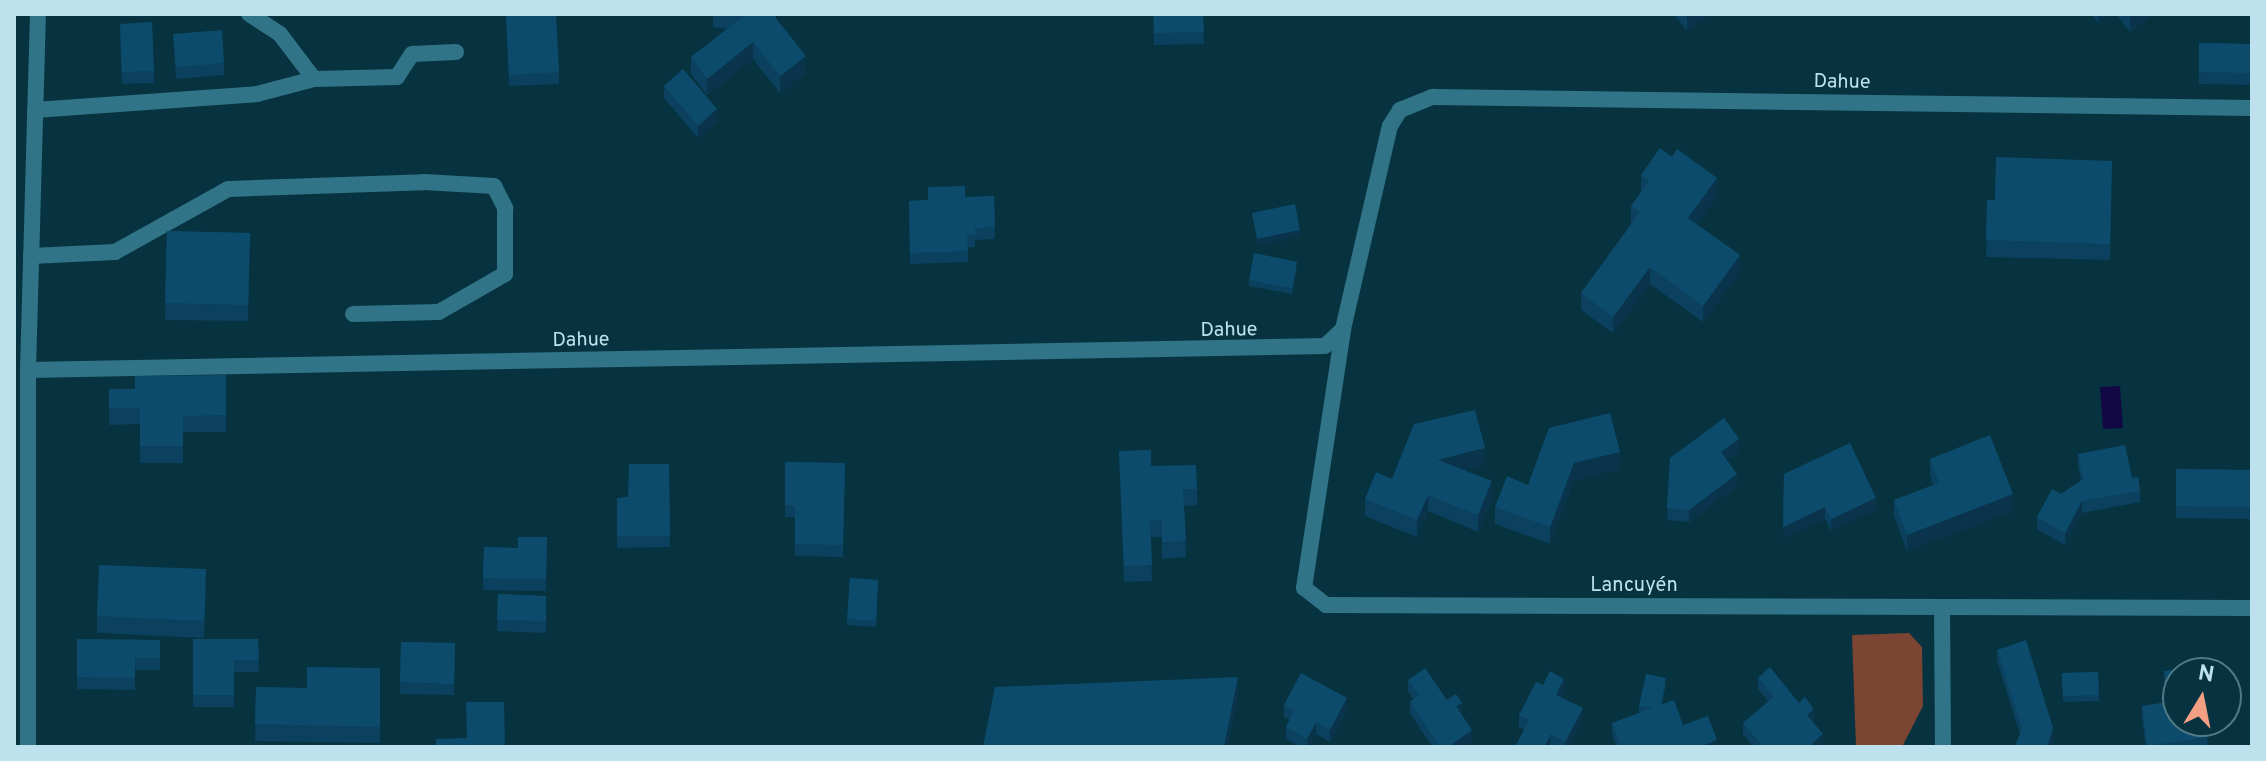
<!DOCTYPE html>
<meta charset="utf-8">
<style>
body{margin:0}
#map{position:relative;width:2266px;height:761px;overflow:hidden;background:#06333f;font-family:Overpass,sans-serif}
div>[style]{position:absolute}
.green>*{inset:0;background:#7c4432}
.water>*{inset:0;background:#120944}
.lane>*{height:16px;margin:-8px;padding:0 8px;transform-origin:8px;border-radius:8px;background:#317487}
.street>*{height:16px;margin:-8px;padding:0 8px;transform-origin:8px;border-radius:8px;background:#317487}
.wall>*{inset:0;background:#0b405e}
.shaded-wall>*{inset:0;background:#09344c}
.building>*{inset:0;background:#0d4b6d}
span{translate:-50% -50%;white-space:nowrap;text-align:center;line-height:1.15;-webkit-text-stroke:6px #06333f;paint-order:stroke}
.street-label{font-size:20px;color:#bde2ee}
.frame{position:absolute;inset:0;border:16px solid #bde2ee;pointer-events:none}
.north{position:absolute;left:2162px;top:657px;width:80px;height:80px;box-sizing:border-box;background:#06333f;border:2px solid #4f7985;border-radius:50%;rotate:10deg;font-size:22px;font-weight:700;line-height:32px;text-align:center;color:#bde2ee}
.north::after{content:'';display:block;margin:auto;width:28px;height:36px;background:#f39f83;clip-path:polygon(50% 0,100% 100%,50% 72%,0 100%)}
</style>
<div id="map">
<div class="green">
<div style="clip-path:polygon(1909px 633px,1922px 647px,1923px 706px,1902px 747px,1856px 747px,1852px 635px)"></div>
</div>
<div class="water">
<div style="clip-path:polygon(2120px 386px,2123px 428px,2103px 429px,2100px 387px)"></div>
</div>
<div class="lane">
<div style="left:314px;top:79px;width:83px;rotate:-1.4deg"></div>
<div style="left:397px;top:77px;width:27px;rotate:-57deg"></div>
<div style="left:412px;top:54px;width:44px;rotate:-2.6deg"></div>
<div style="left:35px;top:110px;width:223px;rotate:-4.1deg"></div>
<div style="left:257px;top:94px;width:59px;rotate:-14.7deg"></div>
<div style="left:314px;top:79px;width:56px;rotate:-127.1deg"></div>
<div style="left:280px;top:34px;width:37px;rotate:-147deg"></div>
<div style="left:31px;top:256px;width:84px;rotate:-2.7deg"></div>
<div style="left:115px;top:252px;width:129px;rotate:-29.1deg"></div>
<div style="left:228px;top:189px;width:196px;rotate:-2deg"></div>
<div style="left:424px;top:182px;width:70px;rotate:3.3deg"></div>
<div style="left:494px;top:186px;width:25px;rotate:63deg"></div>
<div style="left:505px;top:208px;width:66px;rotate:90deg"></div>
<div style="left:505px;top:274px;width:76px;rotate:150.1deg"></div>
<div style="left:439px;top:312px;width:86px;rotate:178.7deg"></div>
<div style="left:1326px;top:605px;width:28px;rotate:-142deg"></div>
<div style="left:1304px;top:588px;width:262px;rotate:-81.4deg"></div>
</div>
<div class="street">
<div style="left:28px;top:370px;width:1297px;rotate:-1.06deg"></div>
<div style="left:1325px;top:346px;width:25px;rotate:-43deg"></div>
<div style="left:1343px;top:329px;width:208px;rotate:-77deg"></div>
<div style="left:1390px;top:126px;width:19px;rotate:-58deg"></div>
<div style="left:1400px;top:110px;width:35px;rotate:-22deg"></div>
<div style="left:1432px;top:97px;width:820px;rotate:0.77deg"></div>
<div style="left:1326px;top:605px;width:926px;rotate:0.19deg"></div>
<div style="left:1942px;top:607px;width:140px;rotate:89.6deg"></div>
<div style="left:28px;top:747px;width:377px;rotate:-90deg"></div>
<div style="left:28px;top:370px;width:356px;rotate:-88.4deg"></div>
</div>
<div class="wall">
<div style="clip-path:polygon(506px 14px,559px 72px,559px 84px,509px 86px)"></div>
<div style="clip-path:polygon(713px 14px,776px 14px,776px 18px,806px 73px,780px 93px,753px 59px,707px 95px,691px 74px,691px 57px,727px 29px,713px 27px)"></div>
<div style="clip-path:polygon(1153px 14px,1203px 14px,1204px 44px,1154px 45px)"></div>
<div style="clip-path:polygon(1674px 14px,1711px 14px,1687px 31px)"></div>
<div style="clip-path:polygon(2092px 14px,2110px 14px,2098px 23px)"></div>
<div style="clip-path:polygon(2116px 14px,2150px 14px,2150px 16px,2130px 32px)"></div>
<div style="clip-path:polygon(173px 34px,224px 63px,224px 75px,176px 79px)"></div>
<div style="clip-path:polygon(120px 36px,154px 71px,154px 83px,122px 84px)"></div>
<div style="clip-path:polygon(2199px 43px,2252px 44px,2252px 85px,2199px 84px)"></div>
<div style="clip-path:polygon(664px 86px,717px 121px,698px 138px,664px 98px)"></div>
<div style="clip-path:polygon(2112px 161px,2110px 260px,1986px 257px,1987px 200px,1995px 200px)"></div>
<div style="clip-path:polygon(1641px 175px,1717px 195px,1696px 224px,1740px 272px,1703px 322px,1650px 284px,1613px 333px,1581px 310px,1581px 293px,1633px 223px,1631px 222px,1631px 206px,1641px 192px)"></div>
<div style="clip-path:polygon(994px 196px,995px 239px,975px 240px,975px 247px,968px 247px,968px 262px,910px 264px,909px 201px)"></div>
<div style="clip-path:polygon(167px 231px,250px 233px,248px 321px,165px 320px)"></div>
<div style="clip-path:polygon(1297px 268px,1292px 294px,1249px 286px,1249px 280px)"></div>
<div style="clip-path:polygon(226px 375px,226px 432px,183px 432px,183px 463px,140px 463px,140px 424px,109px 425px,109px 389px,135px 389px)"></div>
<div style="clip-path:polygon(1119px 451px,1197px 489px,1197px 505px,1184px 506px,1186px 557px,1162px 559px,1162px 537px,1151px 537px,1152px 581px,1124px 582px)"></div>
<div style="clip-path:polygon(1739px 451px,1726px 460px,1737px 486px,1689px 522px,1667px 520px,1670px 458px)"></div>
<div style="clip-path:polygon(2078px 454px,2132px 478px,2140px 491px,2140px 502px,2082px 513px,2065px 545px,2037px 529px,2037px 517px,2061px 494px,2081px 481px,2078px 466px)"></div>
<div style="clip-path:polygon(1930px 459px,2013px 511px,1907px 551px,1894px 516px,1894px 500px,1933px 485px,1930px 475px)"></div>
<div style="clip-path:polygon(785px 462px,845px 463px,843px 557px,795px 556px,795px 517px,785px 517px)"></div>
<div style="clip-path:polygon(669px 464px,670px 547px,617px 548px,617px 498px,628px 497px)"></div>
<div style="clip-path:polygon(1485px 465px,1464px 470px,1492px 498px,1478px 532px,1428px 511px,1417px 537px,1365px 516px,1365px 499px,1392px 479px)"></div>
<div style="clip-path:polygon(1620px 469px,1574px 480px,1550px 544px,1495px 524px,1495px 507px,1528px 485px)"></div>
<div style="clip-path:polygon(2176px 469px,2252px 470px,2252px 522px,2249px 519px,2176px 518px)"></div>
<div style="clip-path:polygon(1784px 474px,1876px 510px,1831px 531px,1825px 519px,1783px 539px)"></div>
<div style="clip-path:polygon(547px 537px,546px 591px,483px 590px,484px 547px,518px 548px)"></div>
<div style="clip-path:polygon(850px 578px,878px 580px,876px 627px,847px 625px)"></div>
<div style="clip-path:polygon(206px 586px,204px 638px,97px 633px,97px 616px)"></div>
<div style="clip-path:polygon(498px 594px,546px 596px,546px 633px,497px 631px)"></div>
<div style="clip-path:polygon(77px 639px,160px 640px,160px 670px,135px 670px,135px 690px,77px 689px)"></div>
<div style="clip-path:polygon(193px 639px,258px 639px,259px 672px,234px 672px,234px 707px,193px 707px)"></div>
<div style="clip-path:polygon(401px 642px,455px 643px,454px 695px,400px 694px)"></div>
<div style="clip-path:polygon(1997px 650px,2053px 740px,2051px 747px,2015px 747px,2020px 734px,1997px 661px)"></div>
<div style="clip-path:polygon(380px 668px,380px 743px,255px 741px,256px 687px,307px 688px)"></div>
<div style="clip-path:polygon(2164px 671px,2178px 721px,2226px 721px,2226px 673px,2232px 709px,2232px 721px,2206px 724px,2208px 747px,2146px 747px,2142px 718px,2142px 706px,2167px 702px,2164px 683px)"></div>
<div style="clip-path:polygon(2098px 672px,2099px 701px,2063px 702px,2062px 673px)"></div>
<div style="clip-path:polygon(1758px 678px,1814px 720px,1813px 722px,1823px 746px,1822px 747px,1753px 747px,1743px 734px,1743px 723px,1768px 701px,1758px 689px)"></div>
<div style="clip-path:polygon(1408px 680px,1447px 700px,1462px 715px,1472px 742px,1465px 747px,1432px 747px,1410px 713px,1410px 702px,1413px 699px,1408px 691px)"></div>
<div style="clip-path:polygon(1666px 684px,1662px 705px,1683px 725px,1717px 747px,1617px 747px,1612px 735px,1612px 723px,1642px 712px,1639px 712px,1639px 706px)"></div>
<div style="clip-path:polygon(1543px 685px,1564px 691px,1561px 697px,1583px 720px,1569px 747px,1551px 746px,1550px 747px,1515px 747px,1524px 730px,1519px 727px,1519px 715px)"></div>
<div style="clip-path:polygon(1284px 705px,1347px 710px,1330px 742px,1316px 734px,1309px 747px,1301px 747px,1286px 739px,1286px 727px,1290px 720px,1284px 717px)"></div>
</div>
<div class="shaded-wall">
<div style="clip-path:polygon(1688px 14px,1711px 14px,1687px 31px,1687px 15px)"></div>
<div style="clip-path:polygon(2098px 14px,2110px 14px,2098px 23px)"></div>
<div style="clip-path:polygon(2131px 14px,2150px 14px,2150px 16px,2130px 32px,2130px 15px)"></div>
<div style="clip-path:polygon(753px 42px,753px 59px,707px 95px,707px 79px)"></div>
<div style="clip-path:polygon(806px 56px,806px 73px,780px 93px,780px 76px)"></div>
<div style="clip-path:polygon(717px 109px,717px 121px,698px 138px,698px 126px)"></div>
<div style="clip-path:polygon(1717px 178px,1717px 195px,1688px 234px,1688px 218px)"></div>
<div style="clip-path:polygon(1300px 230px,1300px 236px,1257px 246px,1257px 239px)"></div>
<div style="clip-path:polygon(1740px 255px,1740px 272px,1703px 322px,1703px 306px)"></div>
<div style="clip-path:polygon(1650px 267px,1650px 284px,1613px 333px,1613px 317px)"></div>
<div style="clip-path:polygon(1739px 439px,1739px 451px,1721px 464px,1721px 452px)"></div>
<div style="clip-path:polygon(1485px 448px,1485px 465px,1438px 476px,1438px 460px)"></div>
<div style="clip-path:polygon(1620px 452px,1620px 469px,1574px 480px,1550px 544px,1550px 527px,1574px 463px)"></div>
<div style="clip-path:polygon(1737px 474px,1737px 486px,1689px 522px,1689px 510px)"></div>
<div style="clip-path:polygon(1492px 481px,1492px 498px,1478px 532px,1478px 515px)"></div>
<div style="clip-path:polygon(2013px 494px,2013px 511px,1907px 551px,1907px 535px)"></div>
<div style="clip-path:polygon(1428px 495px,1428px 511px,1417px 537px,1417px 520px)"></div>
<div style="clip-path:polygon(1876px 498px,1876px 510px,1831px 531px,1831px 519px)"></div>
<div style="clip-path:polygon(2082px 501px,2082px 513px,2065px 545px,2065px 533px)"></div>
<div style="clip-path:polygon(1825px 507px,1825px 519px,1783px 539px,1783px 527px)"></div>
<div style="clip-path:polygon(1238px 677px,1238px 697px,1228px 747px,1224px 747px)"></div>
<div style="clip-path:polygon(1564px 679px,1564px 691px,1556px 706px,1556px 695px)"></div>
<div style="clip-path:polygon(1347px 698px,1347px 710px,1330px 742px,1330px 730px)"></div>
<div style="clip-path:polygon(1462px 703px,1462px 714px,1456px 706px)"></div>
<div style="clip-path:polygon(1583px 708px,1583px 720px,1569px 747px,1565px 747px,1565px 742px)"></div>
<div style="clip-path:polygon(1814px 709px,1814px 720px,1807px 727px,1807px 715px)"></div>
<div style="clip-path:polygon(1316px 722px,1316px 734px,1309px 747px,1307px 747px,1307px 739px)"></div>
<div style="clip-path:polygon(2053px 728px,2053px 740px,2051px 747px,2047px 747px)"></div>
<div style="clip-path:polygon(1472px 730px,1472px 742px,1465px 747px,1448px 747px)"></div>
<div style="clip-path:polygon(1551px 734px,1550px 747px,1544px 747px)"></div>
<div style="clip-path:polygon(1823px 734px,1823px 746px,1822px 747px,1808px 747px)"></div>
<div style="clip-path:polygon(1717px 740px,1717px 747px,1699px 747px)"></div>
</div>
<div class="building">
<div style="clip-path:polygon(506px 14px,556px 14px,559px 72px,509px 75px)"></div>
<div style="clip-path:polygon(739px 14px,774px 14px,774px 16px,806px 56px,780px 76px,753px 42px,707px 79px,691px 57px,745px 15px)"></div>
<div style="clip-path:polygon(1154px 14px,1203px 14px,1204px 32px,1154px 33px)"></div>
<div style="clip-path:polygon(152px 22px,154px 71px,122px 72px,120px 24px)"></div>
<div style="clip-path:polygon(222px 30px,224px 63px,176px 67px,173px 34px)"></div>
<div style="clip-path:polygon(2199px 43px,2252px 44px,2252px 73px,2199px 72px)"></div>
<div style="clip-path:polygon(683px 69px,717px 109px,698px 126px,664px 86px)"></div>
<div style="clip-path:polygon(1660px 148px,1672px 157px,1677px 149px,1717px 178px,1688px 218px,1740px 255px,1703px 306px,1650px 267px,1613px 317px,1581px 293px,1640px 212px,1631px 206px,1649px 181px,1641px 175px)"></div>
<div style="clip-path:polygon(1996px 157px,2112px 161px,2110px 244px,1986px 240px,1987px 200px,1995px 200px)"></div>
<div style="clip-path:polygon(965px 186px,965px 197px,994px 196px,995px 227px,975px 228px,975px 235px,967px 235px,968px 251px,910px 253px,909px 201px,928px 200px,928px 187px)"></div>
<div style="clip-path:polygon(1295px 204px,1300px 230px,1257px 239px,1252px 213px)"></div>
<div style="clip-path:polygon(167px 231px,250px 233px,248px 305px,165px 303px)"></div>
<div style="clip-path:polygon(1254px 253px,1297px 262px,1292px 288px,1249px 280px)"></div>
<div style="clip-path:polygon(226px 375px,226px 415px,183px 416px,183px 446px,140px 446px,140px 408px,109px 408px,109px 389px,135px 389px,135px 376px)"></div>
<div style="clip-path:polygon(1475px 410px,1485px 448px,1438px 460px,1492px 481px,1478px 515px,1428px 495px,1417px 520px,1365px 499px,1376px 472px,1392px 479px,1414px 424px)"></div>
<div style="clip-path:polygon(1610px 413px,1620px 452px,1574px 463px,1550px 527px,1495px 507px,1507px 476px,1528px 485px,1549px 428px)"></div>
<div style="clip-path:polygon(1724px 418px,1739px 439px,1721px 452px,1737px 474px,1689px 510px,1667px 508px,1670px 458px)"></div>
<div style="clip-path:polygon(1990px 435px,2013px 494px,1907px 535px,1894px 500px,1939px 483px,1930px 459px)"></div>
<div style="clip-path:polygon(1850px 443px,1876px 498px,1831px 519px,1825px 507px,1783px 527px,1784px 474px)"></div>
<div style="clip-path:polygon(2125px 445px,2132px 478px,2138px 477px,2140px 491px,2082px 501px,2065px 533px,2037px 517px,2052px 489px,2061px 494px,2083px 479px,2078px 454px)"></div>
<div style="clip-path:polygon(1151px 450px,1151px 466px,1196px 465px,1197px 489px,1183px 489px,1186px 541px,1162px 542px,1162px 520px,1150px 521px,1152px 565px,1124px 566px,1119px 451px)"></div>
<div style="clip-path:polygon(785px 462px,845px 463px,843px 545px,795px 544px,795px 506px,785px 505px)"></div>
<div style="clip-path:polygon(629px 464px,669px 464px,670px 536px,617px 536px,617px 498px,628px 497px)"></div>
<div style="clip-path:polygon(2176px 469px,2252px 470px,2252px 510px,2249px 507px,2176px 506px)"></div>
<div style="clip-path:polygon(518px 537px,547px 537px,546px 579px,483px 578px,484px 547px,518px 548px)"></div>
<div style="clip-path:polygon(99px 565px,206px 569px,204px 621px,97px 616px)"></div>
<div style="clip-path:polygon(850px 578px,878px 580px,876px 621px,847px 619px)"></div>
<div style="clip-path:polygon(498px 594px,546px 596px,546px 621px,497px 620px)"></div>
<div style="clip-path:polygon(77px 639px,160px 640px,160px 658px,135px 658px,135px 678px,77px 677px)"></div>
<div style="clip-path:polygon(193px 639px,258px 639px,259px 660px,234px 660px,234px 695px,193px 695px)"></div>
<div style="clip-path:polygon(2026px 640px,2053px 728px,2047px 747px,2015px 747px,2022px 728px,1997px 650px)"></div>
<div style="clip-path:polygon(401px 642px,455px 643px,454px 684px,400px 682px)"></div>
<div style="clip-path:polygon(307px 667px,380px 668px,380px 727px,255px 724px,256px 687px,307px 688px)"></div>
<div style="clip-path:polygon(1770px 667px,1799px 703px,1805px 697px,1814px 709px,1807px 715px,1823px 734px,1808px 747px,1763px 747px,1743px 723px,1774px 697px,1758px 678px)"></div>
<div style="clip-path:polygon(2197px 667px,2198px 673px,2178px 673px,2178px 721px,2206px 721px,2208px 737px,2147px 746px,2142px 706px,2169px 702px,2164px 671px)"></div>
<div style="clip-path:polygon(1425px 668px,1447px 700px,1456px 694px,1462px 703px,1456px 706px,1472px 730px,1448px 747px,1440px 747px,1410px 702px,1419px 695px,1408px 680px)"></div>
<div style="clip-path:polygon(1550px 671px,1564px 679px,1556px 695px,1583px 708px,1565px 742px,1551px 734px,1544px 747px,1515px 747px,1529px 720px,1519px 715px,1536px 682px,1543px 685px)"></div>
<div style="clip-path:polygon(2226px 671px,2232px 709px,2226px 710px,2226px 673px,2214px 673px)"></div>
<div style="clip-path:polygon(2098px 672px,2099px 695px,2063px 696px,2062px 673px)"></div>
<div style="clip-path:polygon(1301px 673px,1347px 698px,1330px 730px,1316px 722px,1307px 739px,1286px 727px,1294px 711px,1284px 705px)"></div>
<div style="clip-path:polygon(1646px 674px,1666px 678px,1660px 706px,1652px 708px,1639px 706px)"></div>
<div style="clip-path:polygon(1238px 677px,1224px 747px,983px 747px,995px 687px)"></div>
<div style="clip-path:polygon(1674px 700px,1683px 725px,1708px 716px,1717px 740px,1699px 747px,1621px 747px,1612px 723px)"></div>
<div style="clip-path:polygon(466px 702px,504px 702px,505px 747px,436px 747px,436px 739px,467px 738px)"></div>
<div style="clip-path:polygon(622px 745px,654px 747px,621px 747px)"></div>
</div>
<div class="street-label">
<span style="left:1842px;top:83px;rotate:1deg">Dahue</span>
<span style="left:1229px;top:331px;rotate:-1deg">Dahue</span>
<span style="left:581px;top:341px;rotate:-1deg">Dahue</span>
<span style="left:1634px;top:586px">Lancuyén</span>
</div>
<div class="frame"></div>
<div class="north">N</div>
</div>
